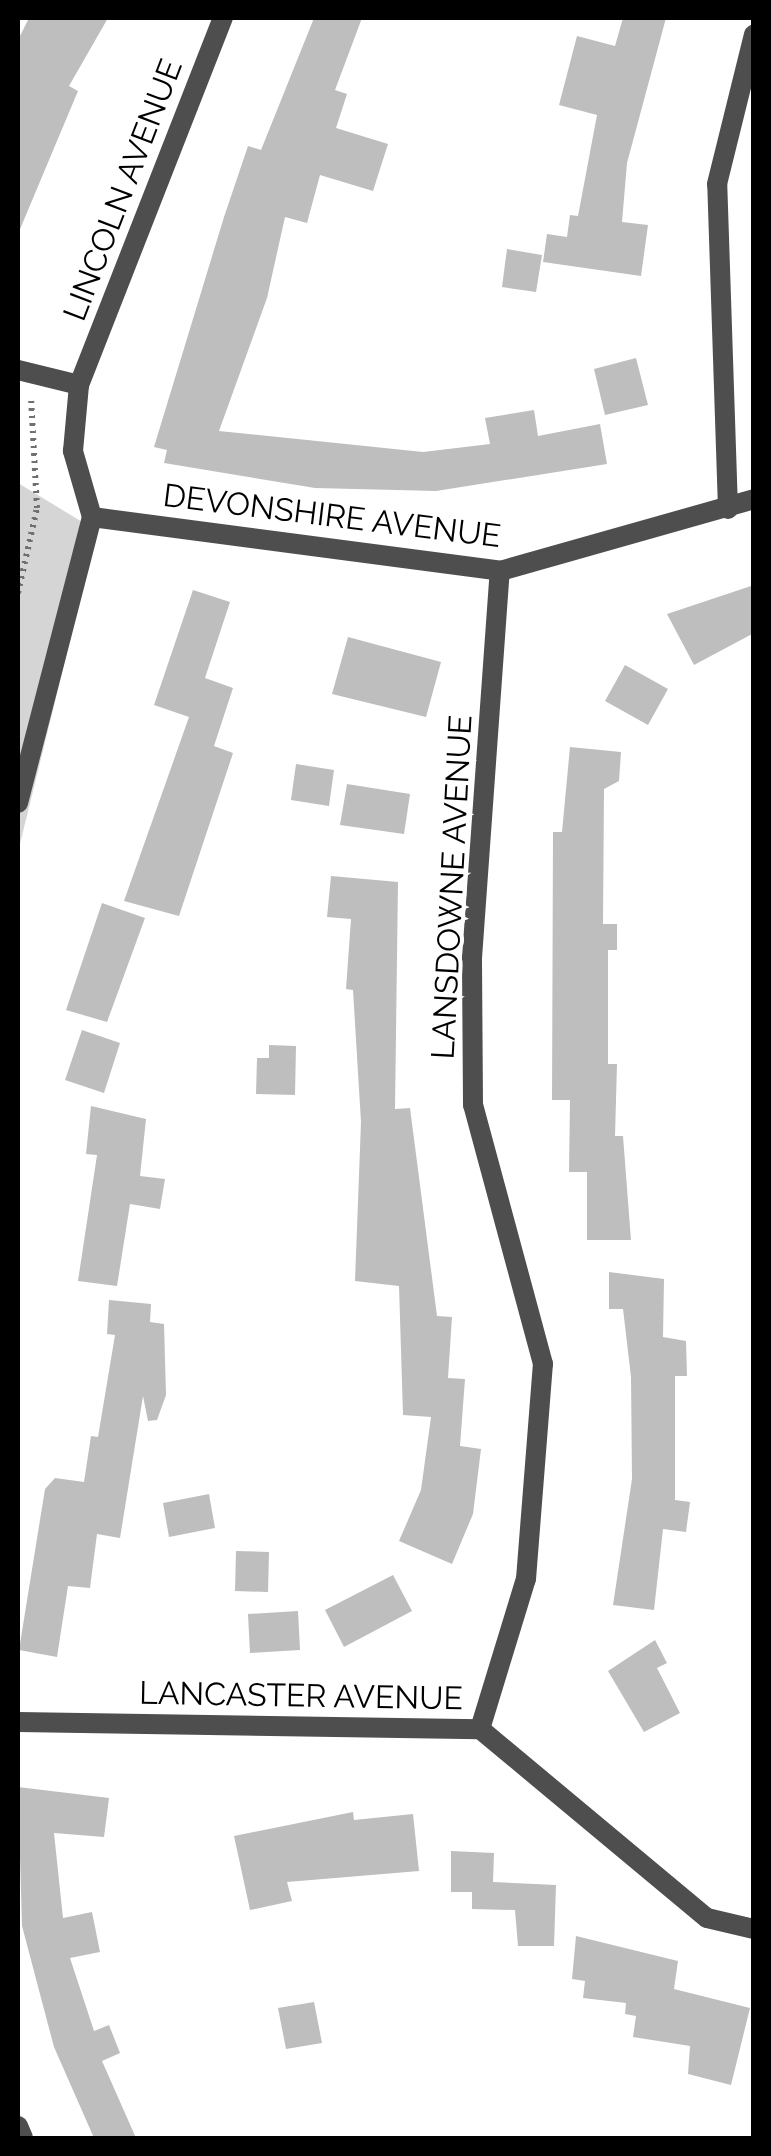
<!DOCTYPE html>
<style>
body{margin:0}
#map{position:relative;width:771px;height:2156px;overflow:hidden;background:#fff;font-family:Raleway,sans-serif}
div>[style]{position:absolute}
.green>*{inset:0;background:#d5d5d5}
.building>*{inset:0;background:#bebebe}
.path>*{height:6px;margin-top:-3px;transform-origin:0;background:repeating-linear-gradient(90deg,#707070 0 2.5px,transparent 0 7.5px)}
.minor>*{height:20px;margin:-10px;padding:0 10px;transform-origin:10px;border-radius:10px;background:#4e4e4e}
span{translate:-50% -50%;white-space:nowrap;text-align:center;line-height:1.15;-webkit-text-stroke:8px #fff;paint-order:stroke}
.street-label{font-size:32px;color:#000}
.frame{position:absolute;inset:0;border:20px solid #000;pointer-events:none}
</style>
<div id="map">
<div class="green">
<div style="clip-path:polygon(18px 483px,97px 531px,18px 852px)"></div>
</div>
<div class="building">
<div style="clip-path:polygon(29px 18px,108px 18px,69px 86px,78px 91px,18px 234px,18px 40px)"></div>
<div style="clip-path:polygon(314px 18px,362px 18px,335px 90px,347px 94px,336px 128px,388px 144px,373px 191px,320px 175px,307px 223px,285px 217px,267px 298px,219px 431px,423px 452px,490px 444px,485px 418px,534px 410px,538px 436px,600px 424px,607px 464px,436px 491px,315px 488px,164px 463px,167px 450px,154px 447px,224px 217px,248px 146px,261px 150px)"></div>
<div style="clip-path:polygon(623px 18px,666px 18px,627px 163px,622px 222px,648px 225px,641px 276px,543px 262px,547px 234px,567px 237px,570px 215px,578px 216px,597px 115px,559px 105px,577px 36px,615px 46px)"></div>
<div style="clip-path:polygon(507px 249px,542px 255px,536px 292px,502px 287px)"></div>
<div style="clip-path:polygon(636px 358px,648px 405px,605px 415px,594px 369px)"></div>
<div style="clip-path:polygon(754px 585px,754px 633px,694px 665px,667px 614px)"></div>
<div style="clip-path:polygon(193px 590px,230px 602px,205px 678px,233px 688px,214px 746px,233px 753px,179px 916px,124px 901px,189px 717px,154px 705px)"></div>
<div style="clip-path:polygon(348px 637px,441px 662px,426px 717px,332px 694px)"></div>
<div style="clip-path:polygon(625px 665px,668px 689px,648px 725px,605px 701px)"></div>
<div style="clip-path:polygon(570px 747px,621px 752px,619px 781px,604px 789px,603px 924px,617px 924px,617px 950px,608px 950px,608px 1064px,617px 1064px,615px 1136px,623px 1136px,631px 1240px,587px 1240px,587px 1172px,569px 1172px,570px 1100px,552px 1100px,553px 832px,562px 832px)"></div>
<div style="clip-path:polygon(296px 764px,334px 770px,329px 806px,291px 800px)"></div>
<div style="clip-path:polygon(347px 784px,410px 794px,404px 834px,340px 825px)"></div>
<div style="clip-path:polygon(331px 876px,398px 882px,395px 1109px,410px 1108px,437px 1316px,452px 1317px,448px 1378px,465px 1379px,460px 1446px,481px 1449px,473px 1514px,452px 1564px,399px 1541px,421px 1490px,431px 1417px,403px 1415px,399px 1286px,355px 1281px,361px 1122px,353px 990px,346px 989px,351px 919px,327px 917px)"></div>
<div style="clip-path:polygon(102px 903px,145px 918px,107px 1022px,66px 1010px)"></div>
<div style="clip-path:polygon(82px 1030px,120px 1043px,104px 1093px,65px 1080px)"></div>
<div style="clip-path:polygon(269px 1045px,296px 1046px,295px 1095px,256px 1094px,257px 1058px,269px 1058px)"></div>
<div style="clip-path:polygon(91px 1106px,146px 1119px,140px 1176px,165px 1179px,160px 1209px,130px 1204px,117px 1286px,78px 1281px,97px 1155px,86px 1154px)"></div>
<div style="clip-path:polygon(609px 1272px,664px 1279px,663px 1337px,686px 1341px,687px 1376px,675px 1376px,675px 1500px,690px 1502px,686px 1532px,663px 1529px,654px 1610px,613px 1605px,632px 1479px,631px 1377px,623px 1309px,609px 1309px)"></div>
<div style="clip-path:polygon(109px 1300px,151px 1304px,150px 1322px,164px 1324px,166px 1395px,157px 1420px,148px 1421px,143px 1396px,120px 1538px,97px 1534px,90px 1588px,68px 1586px,57px 1657px,19px 1650px,45px 1489px,55px 1478px,84px 1482px,91px 1436px,98px 1437px,115px 1335px,107px 1334px)"></div>
<div style="clip-path:polygon(209px 1494px,215px 1528px,169px 1537px,163px 1503px)"></div>
<div style="clip-path:polygon(236px 1551px,269px 1552px,268px 1592px,235px 1591px)"></div>
<div style="clip-path:polygon(393px 1575px,412px 1611px,344px 1647px,325px 1610px)"></div>
<div style="clip-path:polygon(298px 1611px,300px 1650px,250px 1653px,248px 1614px)"></div>
<div style="clip-path:polygon(655px 1640px,667px 1663px,657px 1668px,680px 1713px,644px 1732px,608px 1671px)"></div>
<div style="clip-path:polygon(18px 1787px,109px 1798px,104px 1837px,54px 1833px,63px 1918px,92px 1912px,100px 1952px,70px 1958px,94px 2031px,109px 2025px,120px 2053px,102px 2061px,136px 2138px,94px 2138px,54px 2047px,22px 1926px)"></div>
<div style="clip-path:polygon(353px 1812px,354px 1820px,413px 1814px,419px 1871px,287px 1882px,292px 1901px,250px 1910px,234px 1836px)"></div>
<div style="clip-path:polygon(451px 1851px,494px 1853px,493px 1882px,556px 1885px,554px 1946px,518px 1946px,515px 1910px,472px 1909px,472px 1892px,451px 1892px)"></div>
<div style="clip-path:polygon(576px 1936px,678px 1961px,674px 1989px,750px 2008px,731px 2085px,688px 2074px,690px 2046px,633px 2037px,636px 2016px,625px 2014px,626px 2003px,583px 1998px,585px 1981px,572px 1979px)"></div>
<div style="clip-path:polygon(314px 2002px,322px 2043px,286px 2049px,278px 2008px)"></div>
</div>
<div class="path">
<div style="left:18px;top:593px;width:87px;rotate:-77.4deg"></div>
<div style="left:37px;top:508px;width:111px;rotate:-93.1deg"></div>
</div>
<div class="minor">
<div style="left:18px;top:370px;width:63px;rotate:13.8deg"></div>
<div style="left:728px;top:509px;width:325px;rotate:-91.9deg"></div>
<div style="left:717px;top:184px;width:154px;rotate:-76.1deg"></div>
<div style="left:92px;top:517px;width:412px;rotate:7.5deg"></div>
<div style="left:500px;top:571px;width:264px;rotate:-15.8deg"></div>
<div style="left:92px;top:517px;width:69px;rotate:-106.1deg"></div>
<div style="left:73px;top:451px;width:66px;rotate:-84.8deg"></div>
<div style="left:79px;top:385px;width:394px;rotate:-68.6deg"></div>
<div style="left:18px;top:803px;width:295px;rotate:-75.5deg"></div>
<div style="left:18px;top:1722px;width:462px;rotate:0.9deg"></div>
<div style="left:480px;top:1729px;width:295px;rotate:39.8deg"></div>
<div style="left:707px;top:1918px;width:48px;rotate:13.2deg"></div>
<div style="left:480px;top:1729px;width:157px;rotate:-73deg"></div>
<div style="left:526px;top:1579px;width:216px;rotate:-85.5deg"></div>
<div style="left:543px;top:1364px;width:268px;rotate:-105.1deg"></div>
<div style="left:473px;top:1105px;width:147px;rotate:-90.4deg"></div>
<div style="left:472px;top:958px;width:388px;rotate:-85.9deg"></div>
<div style="left:18px;top:2126px;width:13px;rotate:67deg"></div>
</div>
<div class="street-label">
<span style="left:123px;top:190px;rotate:-69deg">LINCOLN AVENUE</span>
<span style="left:332px;top:516px;rotate:7deg">DEVONSHIRE AVENUE</span>
<span style="left:452px;top:887px;rotate:-87deg">LANSDOWNE AVENUE</span>
<span style="left:301px;top:1696px;rotate:1deg">LANCASTER AVENUE</span>
</div>
<div class="frame"></div>
</div>
